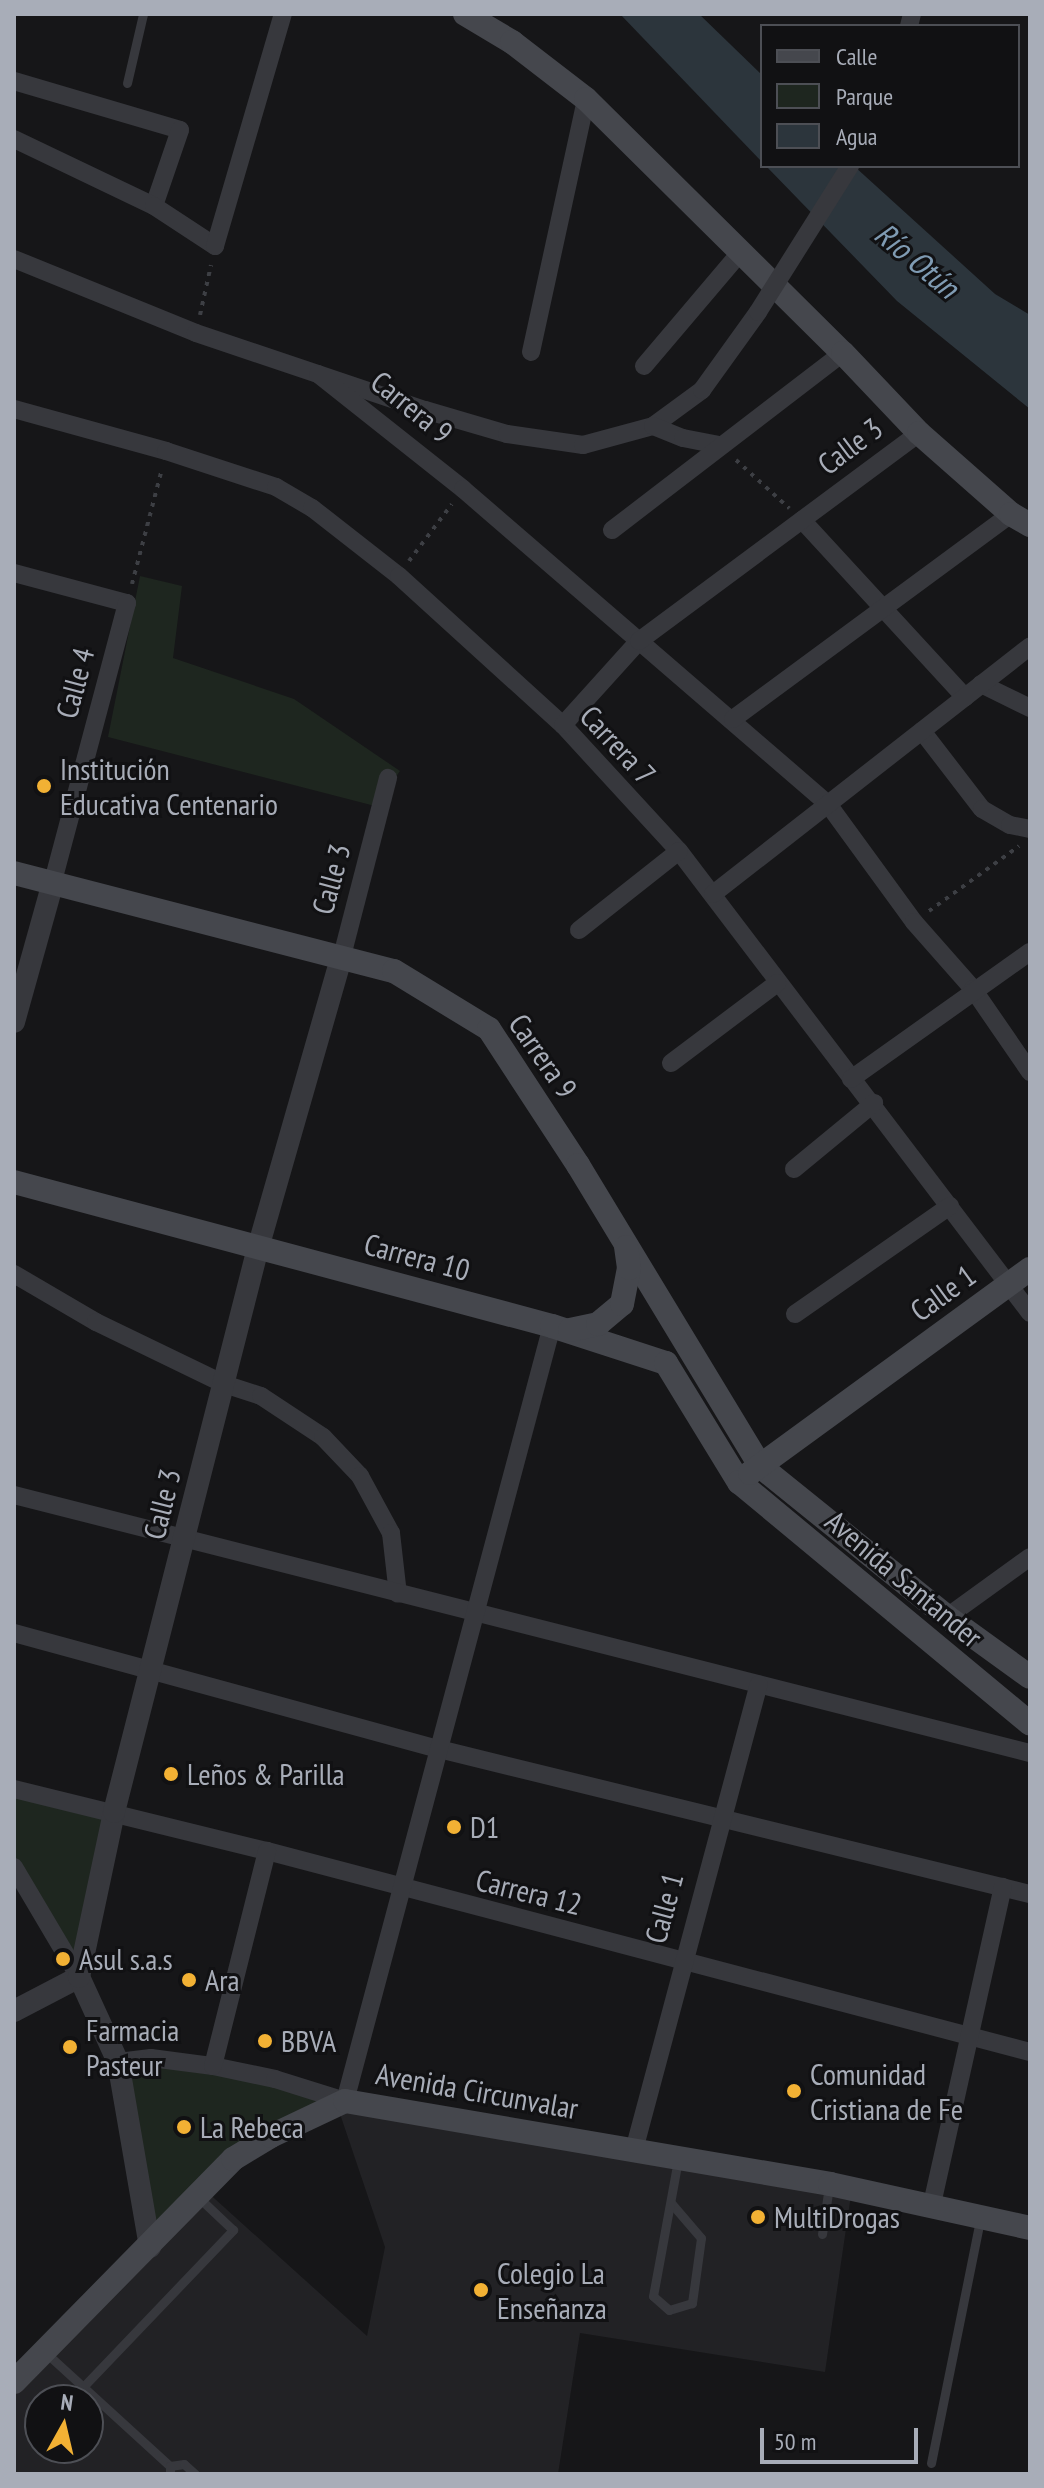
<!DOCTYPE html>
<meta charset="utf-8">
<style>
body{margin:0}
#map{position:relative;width:1044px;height:2488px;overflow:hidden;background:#161618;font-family:"PT Sans Narrow",sans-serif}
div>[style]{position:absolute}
.built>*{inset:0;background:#222225}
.green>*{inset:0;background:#1e261f}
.water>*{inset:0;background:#2c353c}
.path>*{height:4px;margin-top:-2px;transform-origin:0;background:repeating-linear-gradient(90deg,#3d3f44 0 4px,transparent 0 10px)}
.service>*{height:9px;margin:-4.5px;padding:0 4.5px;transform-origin:4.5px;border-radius:4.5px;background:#37383d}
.minor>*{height:18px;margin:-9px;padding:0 9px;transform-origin:9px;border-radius:9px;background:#37383d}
.tertiary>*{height:22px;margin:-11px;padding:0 11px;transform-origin:11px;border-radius:11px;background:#37383d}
.secondary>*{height:24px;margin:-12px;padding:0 12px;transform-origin:12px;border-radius:12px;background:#45474d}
.minor-bridge>*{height:18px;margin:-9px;padding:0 9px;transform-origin:9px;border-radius:9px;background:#37383d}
.dots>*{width:22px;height:22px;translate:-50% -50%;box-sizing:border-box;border:4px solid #111113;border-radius:50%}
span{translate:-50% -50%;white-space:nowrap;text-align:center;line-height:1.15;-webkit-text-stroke:6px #111113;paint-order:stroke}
.street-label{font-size:30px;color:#a8adb8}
.poi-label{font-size:30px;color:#a8adb8}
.left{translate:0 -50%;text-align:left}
.water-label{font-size:32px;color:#7f9bb3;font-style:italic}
.frame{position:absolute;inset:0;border:16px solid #a8adb8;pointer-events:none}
.legend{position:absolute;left:760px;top:24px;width:260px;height:144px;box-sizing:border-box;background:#111113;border:2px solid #4d4f55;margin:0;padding:10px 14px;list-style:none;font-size:24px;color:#a8adb8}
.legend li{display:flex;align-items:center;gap:16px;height:40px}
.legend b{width:40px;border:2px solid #4d4f55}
.north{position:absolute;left:24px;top:2384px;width:80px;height:80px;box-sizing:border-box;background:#111113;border:2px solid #4d4f55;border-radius:50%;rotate:8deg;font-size:22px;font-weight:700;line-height:32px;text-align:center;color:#a8adb8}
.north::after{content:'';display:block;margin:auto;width:28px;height:36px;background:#f2b134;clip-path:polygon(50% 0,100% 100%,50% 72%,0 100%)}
.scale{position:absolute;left:760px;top:2428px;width:158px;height:36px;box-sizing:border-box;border:4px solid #a8adb8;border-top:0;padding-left:10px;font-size:24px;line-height:28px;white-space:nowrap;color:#a8adb8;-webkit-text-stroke:6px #111113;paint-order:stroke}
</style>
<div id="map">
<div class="built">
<div style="clip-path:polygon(evenodd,337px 2105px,852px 2188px,825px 2372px,580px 2333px,558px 2474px,14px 2474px,14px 2382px,204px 2189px,367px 2336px,385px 2247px,337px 2105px,40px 2400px,88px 2400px,88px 2448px,40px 2448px,40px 2400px)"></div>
</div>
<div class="green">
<div style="clip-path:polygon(140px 576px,182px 586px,173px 658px,294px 699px,400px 771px,375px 806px,108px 737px)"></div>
<div style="clip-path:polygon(14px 1789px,114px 1812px,79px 1977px,14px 1867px)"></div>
<div style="clip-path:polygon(151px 2058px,345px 2101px,271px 2136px,150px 2247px,118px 2062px)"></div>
</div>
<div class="water">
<div style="clip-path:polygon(620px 14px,699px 14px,762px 75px,762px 162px)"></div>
<div style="clip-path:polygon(766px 166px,854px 166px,995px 294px,1030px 315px,1030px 409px,897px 301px)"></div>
</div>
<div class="path">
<div style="left:200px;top:315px;width:51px;rotate:-77.6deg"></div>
<div style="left:736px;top:460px;width:72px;rotate:42.2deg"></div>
<div style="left:409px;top:561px;width:71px;rotate:-53deg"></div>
<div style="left:132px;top:584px;width:119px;rotate:-75.4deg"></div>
<div style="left:929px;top:911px;width:111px;rotate:-35.8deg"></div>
</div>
<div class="service">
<div style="left:127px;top:83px;width:71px;rotate:-76.9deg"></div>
<div style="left:671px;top:2203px;width:46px;rotate:49.4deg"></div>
<div style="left:701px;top:2238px;width:66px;rotate:97.9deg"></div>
<div style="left:692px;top:2303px;width:24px;rotate:163deg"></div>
<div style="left:669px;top:2310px;width:21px;rotate:-139deg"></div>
<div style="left:653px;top:2296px;width:138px;rotate:-79.6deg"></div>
<div style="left:822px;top:2234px;width:49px;rotate:-81.7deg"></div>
<div style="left:45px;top:2352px;width:169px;rotate:42.4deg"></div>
<div style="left:170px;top:2466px;width:8px;rotate:90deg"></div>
<div style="left:82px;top:2388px;width:219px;rotate:-46.3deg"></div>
<div style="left:233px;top:2230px;width:48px;rotate:-136.7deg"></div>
<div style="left:931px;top:2463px;width:248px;rotate:-78.6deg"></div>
<div style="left:170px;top:2466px;width:14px;rotate:-8deg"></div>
<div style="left:184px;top:2464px;width:15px;rotate:42deg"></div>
</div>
<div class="minor">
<div style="left:909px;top:26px;width:12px;rotate:-76deg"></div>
<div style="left:14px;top:81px;width:173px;rotate:16.4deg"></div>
<div style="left:180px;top:130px;width:80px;rotate:108.9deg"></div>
<div style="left:14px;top:139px;width:155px;rotate:25.6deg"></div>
<div style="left:154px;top:206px;width:73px;rotate:33.3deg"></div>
<div style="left:215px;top:246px;width:242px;rotate:-73.7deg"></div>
<div style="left:14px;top:259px;width:196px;rotate:22.1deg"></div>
<div style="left:196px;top:333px;width:242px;rotate:18.6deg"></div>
<div style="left:425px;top:410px;width:85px;rotate:16.3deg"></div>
<div style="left:507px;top:434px;width:77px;rotate:8.2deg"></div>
<div style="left:583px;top:445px;width:73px;rotate:-15.2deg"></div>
<div style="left:653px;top:426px;width:61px;rotate:-36.3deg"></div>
<div style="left:702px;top:390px;width:96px;rotate:-54.3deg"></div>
<div style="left:531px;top:352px;width:259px;rotate:-77.7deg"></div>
<div style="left:644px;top:366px;width:148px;rotate:-49.7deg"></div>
<div style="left:318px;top:374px;width:185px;rotate:38.4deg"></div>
<div style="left:463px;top:489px;width:482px;rotate:40.8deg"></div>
<div style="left:828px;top:804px;width:146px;rotate:53.9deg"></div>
<div style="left:914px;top:922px;width:89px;rotate:48.6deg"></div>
<div style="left:973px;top:989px;width:101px;rotate:55.5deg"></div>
<div style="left:14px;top:409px;width:158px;rotate:15.4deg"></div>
<div style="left:166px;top:451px;width:116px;rotate:18.1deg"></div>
<div style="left:276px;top:487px;width:42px;rotate:30.3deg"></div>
<div style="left:312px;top:508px;width:110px;rotate:38deg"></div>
<div style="left:399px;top:576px;width:222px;rotate:42.3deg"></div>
<div style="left:563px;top:725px;width:171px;rotate:47.4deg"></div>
<div style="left:679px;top:851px;width:580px;rotate:52.77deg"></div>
<div style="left:653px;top:426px;width:32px;rotate:22deg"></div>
<div style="left:683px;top:438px;width:37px;rotate:11deg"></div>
<div style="left:802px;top:520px;width:241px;rotate:47.4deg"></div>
<div style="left:612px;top:530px;width:291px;rotate:-37.5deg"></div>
<div style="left:14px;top:573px;width:117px;rotate:14.9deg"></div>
<div style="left:127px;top:603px;width:289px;rotate:104.9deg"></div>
<div style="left:981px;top:684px;width:55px;rotate:26.1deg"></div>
<div style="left:733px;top:719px;width:345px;rotate:-36.4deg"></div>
<div style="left:563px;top:725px;width:113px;rotate:-47.9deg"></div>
<div style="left:639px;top:641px;width:349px;rotate:-36.6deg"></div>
<div style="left:922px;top:731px;width:98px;rotate:52.4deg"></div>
<div style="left:982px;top:809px;width:32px;rotate:30deg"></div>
<div style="left:1010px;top:825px;width:20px;rotate:11deg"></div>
<div style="left:713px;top:894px;width:402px;rotate:-38deg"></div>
<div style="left:579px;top:930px;width:127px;rotate:-38.3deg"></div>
<div style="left:342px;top:956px;width:184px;rotate:-75.5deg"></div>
<div style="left:671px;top:1063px;width:133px;rotate:-37deg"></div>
<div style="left:851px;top:1079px;width:219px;rotate:-35.4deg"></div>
<div style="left:794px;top:1169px;width:104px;rotate:-39.5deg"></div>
<div style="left:14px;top:1274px;width:95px;rotate:30.3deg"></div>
<div style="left:96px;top:1322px;width:142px;rotate:25.8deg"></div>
<div style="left:224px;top:1384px;width:39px;rotate:18deg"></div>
<div style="left:261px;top:1396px;width:74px;rotate:33.5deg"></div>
<div style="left:323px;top:1437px;width:54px;rotate:46.5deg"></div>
<div style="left:360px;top:1476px;width:65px;rotate:61.5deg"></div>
<div style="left:391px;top:1533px;width:61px;rotate:83.5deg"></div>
<div style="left:795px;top:1314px;width:189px;rotate:-34.9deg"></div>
<div style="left:14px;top:1495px;width:1048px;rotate:14.25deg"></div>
<div style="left:947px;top:1617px;width:102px;rotate:-35.9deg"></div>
<div style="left:14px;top:1633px;width:441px;rotate:15.3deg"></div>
<div style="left:439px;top:1749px;width:609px;rotate:13.79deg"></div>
<div style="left:14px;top:1789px;width:260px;rotate:13.8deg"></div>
<div style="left:267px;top:1851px;width:789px;rotate:14.76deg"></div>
<div style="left:14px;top:1867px;width:128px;rotate:59.4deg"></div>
<div style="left:118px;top:2062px;width:33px;rotate:-7deg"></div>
<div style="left:151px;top:2058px;width:63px;rotate:7.4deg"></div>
<div style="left:213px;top:2066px;width:63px;rotate:11.8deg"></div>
<div style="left:275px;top:2079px;width:73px;rotate:17.4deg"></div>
<div style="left:345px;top:2101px;width:802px;rotate:-75.05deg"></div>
<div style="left:213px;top:2066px;width:222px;rotate:-75.9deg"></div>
<div style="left:634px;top:2150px;width:482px;rotate:-75deg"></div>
<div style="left:932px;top:2204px;width:325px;rotate:-77.4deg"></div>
</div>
<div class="tertiary">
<div style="left:14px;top:1022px;width:145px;rotate:-74.4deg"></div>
<div style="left:14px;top:2011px;width:73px;rotate:-27.6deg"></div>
<div style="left:150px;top:2247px;width:188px;rotate:-99.8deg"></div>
<div style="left:118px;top:2062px;width:94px;rotate:-114.6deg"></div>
<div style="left:79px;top:1977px;width:169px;rotate:-78deg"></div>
<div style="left:114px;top:1812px;width:582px;rotate:-75.68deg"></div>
<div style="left:258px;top:1248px;width:304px;rotate:-74deg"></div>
</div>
<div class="secondary">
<div style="left:465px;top:14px;width:55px;rotate:30.8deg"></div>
<div style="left:512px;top:42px;width:93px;rotate:37.6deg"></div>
<div style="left:586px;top:99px;width:361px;rotate:44.7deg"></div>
<div style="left:843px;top:353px;width:110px;rotate:46.5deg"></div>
<div style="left:919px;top:433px;width:123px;rotate:41.4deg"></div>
<div style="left:1011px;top:514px;width:22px;rotate:30deg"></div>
<div style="left:14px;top:873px;width:392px;rotate:14.5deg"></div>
<div style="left:394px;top:971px;width:111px;rotate:31.4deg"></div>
<div style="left:489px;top:1029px;width:163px;rotate:56.8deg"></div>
<div style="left:578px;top:1165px;width:352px;rotate:58.8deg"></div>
<div style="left:760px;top:1466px;width:240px;rotate:38.9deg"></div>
<div style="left:947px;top:1617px;width:102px;rotate:35.9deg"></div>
<div style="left:14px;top:1182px;width:557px;rotate:14.98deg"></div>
<div style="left:552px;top:1326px;width:120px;rotate:18deg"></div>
<div style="left:666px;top:1363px;width:140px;rotate:58.5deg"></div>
<div style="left:739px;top:1482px;width:378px;rotate:39.7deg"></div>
<div style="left:570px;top:1330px;width:29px;rotate:-12deg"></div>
<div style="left:598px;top:1324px;width:31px;rotate:-40deg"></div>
<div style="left:622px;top:1304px;width:37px;rotate:-79deg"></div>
<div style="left:629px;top:1268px;width:21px;rotate:-98deg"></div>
<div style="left:750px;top:1473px;width:346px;rotate:-36.1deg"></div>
<div style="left:14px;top:2382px;width:313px;rotate:-45.5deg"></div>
<div style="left:233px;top:2159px;width:44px;rotate:-31.2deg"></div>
<div style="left:271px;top:2136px;width:82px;rotate:-25.3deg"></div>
<div style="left:345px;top:2101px;width:492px;rotate:9.7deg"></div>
<div style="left:830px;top:2184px;width:205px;rotate:12.4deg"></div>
</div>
<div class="minor-bridge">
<div style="left:758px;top:312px;width:173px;rotate:-57.8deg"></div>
</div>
<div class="dots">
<div style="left:44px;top:786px;background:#f2b134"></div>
<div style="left:171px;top:1774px;background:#f2b134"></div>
<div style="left:454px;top:1827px;background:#f2b134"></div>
<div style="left:63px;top:1959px;background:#f2b134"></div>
<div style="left:189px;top:1980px;background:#f2b134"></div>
<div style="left:265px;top:2041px;background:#f2b134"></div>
<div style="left:70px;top:2047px;background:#f2b134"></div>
<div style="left:794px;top:2091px;background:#f2b134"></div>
<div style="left:184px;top:2127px;background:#f2b134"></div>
<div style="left:758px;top:2217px;background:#f2b134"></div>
<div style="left:481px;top:2290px;background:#f2b134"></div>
</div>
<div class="street-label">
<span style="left:412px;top:407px;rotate:39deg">Carrera 9</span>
<span style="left:850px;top:446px;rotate:-37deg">Calle 3</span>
<span style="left:75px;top:683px;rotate:-75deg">Calle 4</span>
<span style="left:618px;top:745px;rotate:47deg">Carrera 7</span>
<span style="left:331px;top:879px;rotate:-75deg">Calle 3</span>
<span style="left:543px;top:1056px;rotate:55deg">Carrera 9</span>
<span style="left:417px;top:1257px;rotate:15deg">Carrera 10</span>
<span style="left:943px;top:1293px;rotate:-36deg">Calle 1</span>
<span style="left:162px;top:1504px;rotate:-76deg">Calle 3</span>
<span style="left:904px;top:1579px;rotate:40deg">Avenida Santander</span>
<span style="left:529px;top:1892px;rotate:14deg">Carrera 12</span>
<span style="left:664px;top:1908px;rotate:-75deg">Calle 1</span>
<span style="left:477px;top:2091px;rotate:10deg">Avenida Circunvalar</span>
</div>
<div class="poi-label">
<span class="left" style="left:60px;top:786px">Institución<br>Educativa Centenario</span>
<span class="left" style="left:187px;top:1774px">Leños &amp; Parilla</span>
<span class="left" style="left:470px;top:1827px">D1</span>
<span class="left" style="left:79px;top:1959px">Asul s.a.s</span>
<span class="left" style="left:205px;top:1980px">Ara</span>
<span class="left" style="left:86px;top:2047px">Farmacia<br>Pasteur</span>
<span class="left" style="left:281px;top:2041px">BBVA</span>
<span class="left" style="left:810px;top:2091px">Comunidad<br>Cristiana de Fe</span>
<span class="left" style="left:200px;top:2127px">La Rebeca</span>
<span class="left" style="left:774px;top:2217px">MultiDrogas</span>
<span class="left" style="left:497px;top:2290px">Colegio La<br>Enseñanza</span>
</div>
<div class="water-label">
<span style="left:917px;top:260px;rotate:40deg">Río Otún</span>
</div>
<div class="frame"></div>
<ul class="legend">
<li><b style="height:10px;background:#45474d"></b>Calle</li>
<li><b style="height:22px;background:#1e261f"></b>Parque</li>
<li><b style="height:22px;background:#2c353c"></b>Agua</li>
</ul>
<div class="north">N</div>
<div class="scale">50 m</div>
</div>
